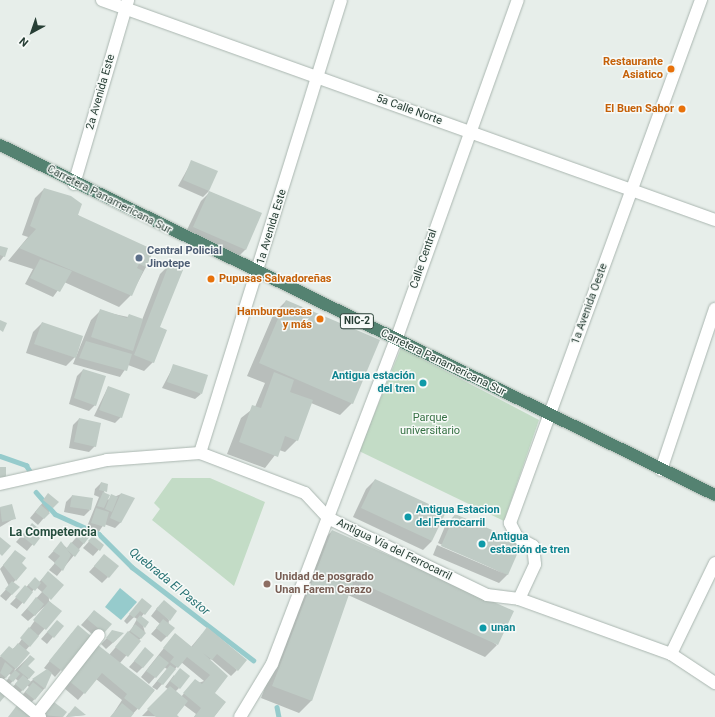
<!DOCTYPE html>
<meta charset="utf-8">
<style>
body{margin:0}
#map{position:relative;width:715px;height:717px;overflow:hidden;background:#e7eeea;font-family:Roboto,sans-serif}
div>[style]{position:absolute}
.green>*{inset:0;background:#c3dcc6}
.water>*{inset:0;background:#96cbcc}
.shadow>*{inset:0;background:#0003}
.stream>*{height:4.5px;margin:-2.25px;padding:0 2.25px;transform-origin:2.25px;border-radius:2.25px;background:#96cbcc}
.building>*{inset:0;background:#bfcbc5}
.roads{filter:drop-shadow(0 0 1px #aab6b0) drop-shadow(0 0 1px #aab6b0)}
.minor>*{height:12px;margin:-6px;padding:0 6px;transform-origin:6px;border-radius:6px;background:#fff}
.secondary>*{height:12px;margin:-6px;padding:0 6px;transform-origin:6px;border-radius:6px;background:#fff}
.trunk>*{height:12px;margin:-6px;padding:0 6px;transform-origin:6px;border-radius:6px;background:#548271}
.dots>*{width:11px;height:11px;translate:-50% -50%;box-sizing:border-box;border:2px solid #f7faf8;border-radius:50%}
span{translate:-50% -50%;white-space:nowrap;text-align:center;line-height:1.15;-webkit-text-stroke:3px #f7faf8;paint-order:stroke}
.shield-label span{padding:1px 3px;background:#f7faf8;border:1px solid;border-radius:3px;-webkit-text-stroke-width:0}
.shield-label{font-size:10px;color:#273e35;font-weight:700}
.food-label{font-size:11px;color:#c56008;font-weight:700}
.right{translate:-100% -50%;text-align:right}
.left{translate:0 -50%;text-align:left}
.street-label{font-size:11px;color:#273e35}
.service-label{font-size:11px;color:#4e5e75;font-weight:700}
.culture-label{font-size:11px;color:#0d838f;font-weight:700}
.park-label{font-size:11px;color:#367144}
.education-label{font-size:11px;color:#785e54;font-weight:700}
.neighbourhood-label{font-size:12px;color:#254e3e;font-weight:700}
.water-label{font-size:12px;color:#287374;font-style:italic}
.north{position:absolute;left:12px;top:12px;width:40px;height:40px;-webkit-text-stroke:3px #f7faf8;paint-order:stroke;rotate:220deg;font-size:11px;font-weight:700;line-height:16px;text-align:center;color:#273e35}
.north::after{content:'';display:block;margin:auto;width:14px;height:18px;background:#273e35;clip-path:polygon(50% 0,100% 100%,50% 72%,0 100%)}
</style>
<div id="map">
<div class="green">
<div style="clip-path:polygon(401px 348px,539px 420px,504px 521px,359px 451px)"></div>
<div style="clip-path:polygon(172px 478px,210px 478px,265px 502px,234px 586px,152px 520px,160px 509px,154px 503px)"></div>
</div>
<div class="water">
<div style="clip-path:polygon(120px 588px,137px 602px,121px 620px,105px 607px)"></div>
</div>
<div class="shadow">
<div style="clip-path:polygon(192px 161px,209px 191px,203px 197px,178px 186px)"></div>
<div style="clip-path:polygon(44px 189px,146px 267px,131px 295px,119px 307px,64px 282px,53px 297px,25px 284px,33px 269px,8px 261px,28px 237px,22px 235px,35px 198px)"></div>
<div style="clip-path:polygon(210px 192px,261px 214px,245px 250px,236px 259px,184px 236px,201px 201px)"></div>
<div style="clip-path:polygon(0 247px,4px 256px,0 261px)"></div>
<div style="clip-path:polygon(169px 265px,153px 362px,144px 371px,128px 365px,120px 377px,73px 364px,91px 320px,100px 311px,142px 320px,160px 274px)"></div>
<div style="clip-path:polygon(286px 301px,352px 403px,340px 415px,311px 403px,297px 440px,285px 452px,279px 450px,265px 468px,227px 454px,241px 418px,255px 407px,265px 383px,247px 376px,274px 313px)"></div>
<div style="clip-path:polygon(42px 323px,75px 357px,66px 366px,26px 353px,33px 332px)"></div>
<div style="clip-path:polygon(174px 365px,201px 394px,195px 399px,162px 388px)"></div>
<div style="clip-path:polygon(83px 370px,95px 405px,89px 411px,69px 404px,77px 376px)"></div>
<div style="clip-path:polygon(108px 387px,121px 417px,115px 423px,94px 416px)"></div>
<div style="clip-path:polygon(79px 419px,95px 446px,89px 452px,69px 448px,73px 425px)"></div>
<div style="clip-path:polygon(375px 480px,432px 541px,423px 550px,353px 517px,366px 489px)"></div>
<div style="clip-path:polygon(101px 483px,107px 500px,121px 494px,121px 522px,115px 528px,104px 524px,98px 533px,86px 529px,99px 497px,94px 495px,95px 489px)"></div>
<div style="clip-path:polygon(49px 495px,53px 507px,38px 525px,30px 518px)"></div>
<div style="clip-path:polygon(72px 496px,90px 510px,84px 516px,64px 512px,66px 502px)"></div>
<div style="clip-path:polygon(11px 505px,15px 518px,0 527px,0 508px)"></div>
<div style="clip-path:polygon(455px 515px,508px 574px,499px 583px,433px 555px,437px 545px,505px 574px,438px 543px,446px 524px)"></div>
<div style="clip-path:polygon(32px 524px,42px 533px,27px 551px,16px 542px)"></div>
<div style="clip-path:polygon(82px 531px,84px 543px,57px 576px,49px 570px,55px 563px,48px 557px,61px 543px,67px 548px)"></div>
<div style="clip-path:polygon(332px 531px,497px 645px,485px 657px,348px 595px,311px 701px,299px 713px,261px 698px,320px 543px)"></div>
<div style="clip-path:polygon(93px 537px,103px 545px,93px 556px,83px 548px)"></div>
<div style="clip-path:polygon(10px 557px,26px 568px,13px 583px,18px 587px,6px 601px,0 596px,9px 586px,0 569px)"></div>
<div style="clip-path:polygon(99px 561px,108px 577px,102px 583px,89px 572px)"></div>
<div style="clip-path:polygon(48px 573px,49px 601px,60px 611px,26px 650px,14px 671px,30px 656px,27px 666px,34px 672px,27px 680px,30px 682px,47px 670px,44px 668px,72px 633px,90px 636px,55px 677px,51px 673px,44px 689px,29px 705px,20px 698px,29px 687px,27px 685px,17px 696px,10px 690px,18px 681px,15px 678px,7px 688px,3px 685px,11px 675px,9px 674px,0 683px,0 657px,17px 646px,45px 606px,28px 621px,21px 615px,42px 592px,36px 587px,17px 609px,10px 604px,29px 584px,39px 582px)"></div>
<div style="clip-path:polygon(137px 605px,151px 606px,141px 617px,145px 633px,120px 663px,154px 691px,130px 717px,111px 717px,122px 700px,96px 679px,78px 700px,64px 688px,93px 652px,109px 655px,132px 628px,137px 619px,134px 617px,127px 624px,124px 621px)"></div>
<div style="clip-path:polygon(158px 607px,169px 620px,167px 636px,161px 642px,151px 634px,160px 624px,151px 616px)"></div>
<div style="clip-path:polygon(94px 611px,110px 624px,98px 639px,81px 625px)"></div>
<div style="clip-path:polygon(57px 621px,62px 626px,47px 644px,41px 639px)"></div>
<div style="clip-path:polygon(175px 634px,191px 647px,202px 634px,237px 670px,231px 676px,211px 659px,209px 661px,213px 693px,225px 702px,214px 717px,194px 717px,196px 714px,184px 705px,176px 715px,178px 717px,142px 716px,168px 689px,165px 687px,174px 675px,179px 688px,175px 692px,181px 697px,190px 686px,204px 681px,181px 662px,157px 690px,152px 687px,167px 669px,164px 667px,149px 684px,141px 677px)"></div>
<div style="clip-path:polygon(107px 638px,117px 639px,106px 649px,101px 644px)"></div>
<div style="clip-path:polygon(145px 649px,143px 667px,137px 673px,129px 667px)"></div>
<div style="clip-path:polygon(48px 709px,65px 713px,62px 717px,41px 717px)"></div>
<div style="clip-path:polygon(69px 713px,85px 715px,66px 717px)"></div>
</div>
<div class="stream">
<div style="left:0;top:456px;width:28px;rotate:19deg"></div>
<div style="left:26px;top:465px;width:7px;rotate:56deg"></div>
<div style="left:36px;top:492px;width:29px;rotate:49deg"></div>
<div style="left:55px;top:514px;width:48px;rotate:24.4deg"></div>
<div style="left:99px;top:534px;width:47px;rotate:45deg"></div>
<div style="left:132px;top:567px;width:153px;rotate:37.5deg"></div>
<div style="left:277px;top:707px;width:10px;rotate:79deg"></div>
</div>
<div class="building">
<div style="clip-path:polygon(191px 160px,218px 171px,209px 191px,183px 180px)"></div>
<div style="clip-path:polygon(44px 188px,71px 196px,82px 204px,78px 215px,154px 250px,146px 267px,139px 264px,137px 268px,143px 271px,132px 296px,19px 248px,36px 229px,30px 226px)"></div>
<div style="clip-path:polygon(209px 191px,262px 213px,246px 250px,193px 227px)"></div>
<div style="clip-path:polygon(0 246px,8px 248px,5px 257px,0 255px)"></div>
<div style="clip-path:polygon(40px 259px,72px 271px,60px 292px,30px 278px)"></div>
<div style="clip-path:polygon(169px 264px,183px 270px,160px 327px,167px 330px,154px 363px,134px 355px)"></div>
<div style="clip-path:polygon(286px 300px,380px 340px,353px 404px,259px 363px)"></div>
<div style="clip-path:polygon(100px 309px,127px 318px,129px 314px,143px 319px,133px 351px,91px 337px)"></div>
<div style="clip-path:polygon(0 320px,7px 323px,3px 332px,0 330px)"></div>
<div style="clip-path:polygon(42px 322px,83px 336px,76px 358px,34px 344px)"></div>
<div style="clip-path:polygon(86px 341px,132px 354px,127px 371px,79px 358px)"></div>
<div style="clip-path:polygon(173px 364px,208px 375px,202px 394px,167px 382px)"></div>
<div style="clip-path:polygon(83px 369px,106px 376px,96px 406px,74px 398px)"></div>
<div style="clip-path:polygon(274px 372px,294px 380px,290px 392px,313px 400px,298px 441px,285px 436px,278px 457px,239px 442px,252px 405px,261px 408px)"></div>
<div style="clip-path:polygon(108px 386px,130px 394px,122px 418px,99px 410px)"></div>
<div style="clip-path:polygon(79px 418px,101px 423px,96px 447px,74px 442px)"></div>
<div style="clip-path:polygon(0 467px,6px 467px,6px 477px,0 477px)"></div>
<div style="clip-path:polygon(375px 479px,446px 512px,432px 541px,361px 508px)"></div>
<div style="clip-path:polygon(101px 482px,108px 484px,107px 492px,99px 490px)"></div>
<div style="clip-path:polygon(103px 492px,110px 495px,104px 508px,97px 506px)"></div>
<div style="clip-path:polygon(48px 493px,59px 502px,53px 508px,43px 500px)"></div>
<div style="clip-path:polygon(121px 493px,135px 498px,121px 523px,110px 518px)"></div>
<div style="clip-path:polygon(111px 494px,118px 497px,112px 512px,105px 509px)"></div>
<div style="clip-path:polygon(72px 495px,93px 498px,91px 510px,70px 507px)"></div>
<div style="clip-path:polygon(12px 504px,16px 519px,2px 522px,0 507px)"></div>
<div style="clip-path:polygon(41px 505px,50px 513px,44px 519px,35px 512px)"></div>
<div style="clip-path:polygon(96px 508px,109px 512px,105px 527px,91px 523px)"></div>
<div style="clip-path:polygon(455px 514px,522px 543px,508px 575px,441px 546px)"></div>
<div style="clip-path:polygon(32px 523px,44px 533px,34px 546px,22px 536px)"></div>
<div style="clip-path:polygon(82px 529px,90px 536px,84px 544px,76px 537px)"></div>
<div style="clip-path:polygon(332px 530px,514px 611px,498px 645px,354px 580px,312px 701px,272px 686px)"></div>
<div style="clip-path:polygon(93px 536px,104px 545px,100px 551px,88px 541px)"></div>
<div style="clip-path:polygon(0 537px,11px 546px,2px 556px,0 554px)"></div>
<div style="clip-path:polygon(61px 541px,71px 555px,63px 571px,54px 563px,60px 556px,53px 551px)"></div>
<div style="clip-path:polygon(71px 542px,80px 550px,75px 557px,66px 549px)"></div>
<div style="clip-path:polygon(15px 550px,26px 558px,22px 563px,27px 568px,16px 581px,3px 565px)"></div>
<div style="clip-path:polygon(104px 554px,119px 566px,109px 578px,94px 566px)"></div>
<div style="clip-path:polygon(48px 571px,64px 585px,51px 600px,42px 592px,47px 586px,41px 580px)"></div>
<div style="clip-path:polygon(35px 577px,41px 583px,35px 591px,28px 585px)"></div>
<div style="clip-path:polygon(12px 581px,20px 587px,12px 595px,5px 589px)"></div>
<div style="clip-path:polygon(25px 585px,33px 592px,24px 604px,15px 597px)"></div>
<div style="clip-path:polygon(36px 597px,44px 604px,35px 616px,27px 609px)"></div>
<div style="clip-path:polygon(142px 598px,152px 606px,145px 615px,140px 611px,134px 618px,129px 614px)"></div>
<div style="clip-path:polygon(164px 600px,177px 611px,170px 621px,156px 609px)"></div>
<div style="clip-path:polygon(49px 601px,62px 611px,46px 630px,33px 620px)"></div>
<div style="clip-path:polygon(94px 610px,112px 624px,104px 633px,87px 619px)"></div>
<div style="clip-path:polygon(140px 615px,149px 622px,145px 628px,136px 620px)"></div>
<div style="clip-path:polygon(163px 619px,175px 628px,167px 637px,156px 628px)"></div>
<div style="clip-path:polygon(57px 620px,64px 626px,54px 638px,47px 632px)"></div>
<div style="clip-path:polygon(135px 624px,146px 633px,141px 639px,130px 631px)"></div>
<div style="clip-path:polygon(78px 625px,91px 636px,62px 671px,49px 661px)"></div>
<div style="clip-path:polygon(29px 627px,39px 636px,30px 647px,20px 638px)"></div>
<div style="clip-path:polygon(207px 627px,247px 660px,238px 671px,217px 654px,212px 660px,203px 653px,228px 676px,215px 693px,226px 702px,214px 717px,194px 717px,201px 708px,183px 693px,195px 679px,202px 684px,210px 675px,187px 657px,178px 668px,170px 662px,174px 657px,163px 648px,175px 633px,192px 647px)"></div>
<div style="clip-path:polygon(112px 630px,124px 633px,113px 643px,106px 638px)"></div>
<div style="clip-path:polygon(128px 631px,141px 641px,128px 657px,115px 647px)"></div>
<div style="clip-path:polygon(18px 643px,30px 653px,16px 669px,0 656px,9px 646px,13px 649px)"></div>
<div style="clip-path:polygon(98px 645px,155px 690px,139px 710px,124px 698px,127px 694px,102px 673px,85px 694px,69px 681px)"></div>
<div style="clip-path:polygon(145px 647px,154px 655px,143px 668px,134px 661px)"></div>
<div style="clip-path:polygon(30px 655px,35px 659px,28px 666px,35px 672px,29px 679px,18px 670px)"></div>
<div style="clip-path:polygon(159px 655px,169px 663px,156px 678px,146px 671px)"></div>
<div style="clip-path:polygon(5px 662px,13px 669px,6px 678px,0 673px)"></div>
<div style="clip-path:polygon(170px 665px,176px 669px,163px 685px,157px 681px)"></div>
<div style="clip-path:polygon(180px 668px,190px 676px,180px 689px,170px 681px)"></div>
<div style="clip-path:polygon(47px 669px,52px 673px,45px 689px,32px 679px)"></div>
<div style="clip-path:polygon(15px 670px,20px 674px,13px 682px,8px 678px)"></div>
<div style="clip-path:polygon(23px 675px,31px 682px,23px 691px,15px 684px)"></div>
<div style="clip-path:polygon(33px 682px,43px 690px,35px 700px,25px 692px)"></div>
<div style="clip-path:polygon(170px 686px,188px 701px,177px 715px,179px 717px,156px 717px,147px 709px)"></div>
<div style="clip-path:polygon(0 690px,6px 695px,0 702px)"></div>
<div style="clip-path:polygon(54px 702px,67px 712px,63px 717px,43px 715px)"></div>
<div style="clip-path:polygon(122px 703px,134px 713px,131px 717px,110px 717px)"></div>
<div style="clip-path:polygon(18px 704px,34px 717px,8px 717px)"></div>
<div style="clip-path:polygon(75px 706px,86px 715px,66px 717px)"></div>
</div>
<div class="roads">
<div class="minor">
<div style="left:102px;top:0;width:651px;rotate:19.74deg"></div>
<div style="left:74px;top:184px;width:192px;rotate:-73.6deg"></div>
<div style="left:396px;top:340px;width:361px;rotate:-70.3deg"></div>
<div style="left:200px;top:453px;width:474px;rotate:-72.7deg"></div>
<div style="left:661px;top:470px;width:170px;rotate:-71.5deg"></div>
<div style="left:0;top:484px;width:110px;rotate:-12.6deg"></div>
<div style="left:107px;top:460px;width:93px;rotate:-4.3deg"></div>
<div style="left:200px;top:453px;width:112px;rotate:20.9deg"></div>
<div style="left:305px;top:493px;width:34px;rotate:47deg"></div>
<div style="left:328px;top:518px;width:177px;rotate:25.8deg"></div>
<div style="left:487px;top:595px;width:32px;rotate:7deg"></div>
<div style="left:519px;top:599px;width:162px;rotate:19.9deg"></div>
<div style="left:671px;top:654px;width:53px;rotate:33.4deg"></div>
<div style="left:519px;top:599px;width:38px;rotate:-65deg"></div>
<div style="left:535px;top:564px;width:18px;rotate:-96deg"></div>
<div style="left:533px;top:546px;width:18px;rotate:-151deg"></div>
<div style="left:517px;top:537px;width:16px;rotate:-117deg"></div>
<div style="left:510px;top:523px;width:557px;rotate:-69.94deg"></div>
<div style="left:671px;top:654px;width:101px;rotate:-64.2deg"></div>
<div style="left:0;top:684px;width:52px;rotate:39.5deg"></div>
<div style="left:37px;top:714px;width:100px;rotate:-51.9deg"></div>
</div>
<div class="secondary">
<div style="left:240px;top:717px;width:62px;rotate:-58.9deg"></div>
<div style="left:272px;top:664px;width:347px;rotate:-69.1deg"></div>
</div>
<div class="trunk">
<div style="left:0;top:145px;width:796px;rotate:26.08deg"></div>
</div>
</div>
<div class="dots">
<div style="left:671px;top:69px;background:#e8710a"></div>
<div style="left:682px;top:109px;background:#e8710a"></div>
<div style="left:139px;top:258px;background:#5c6f8a"></div>
<div style="left:211px;top:279px;background:#e8710a"></div>
<div style="left:320px;top:319px;background:#e8710a"></div>
<div style="left:423px;top:383px;background:#0f9aa8"></div>
<div style="left:408px;top:517px;background:#0f9aa8"></div>
<div style="left:482px;top:544px;background:#0f9aa8"></div>
<div style="left:267px;top:584px;background:#8d6e63"></div>
<div style="left:483px;top:628px;background:#0f9aa8"></div>
</div>
<div class="shield-label">
<span style="left:357px;top:321px">NIC-2</span>
</div>
<div class="food-label">
<span class="right" style="left:663px;top:69px">Restaurante<br>Asiatico</span>
<span class="right" style="left:674px;top:109px">El Buen Sabor</span>
<span class="left" style="left:219px;top:279px">Pupusas Salvadoreñas</span>
<span class="right" style="left:312px;top:319px">Hamburguesas<br>y más</span>
</div>
<div class="street-label">
<span style="left:101px;top:92px;rotate:-74deg">2a Avenida Este</span>
<span style="left:409px;top:110px;rotate:20deg">5a Calle Norte</span>
<span style="left:109px;top:200px;rotate:27deg">Carretera Panamericana Sur</span>
<span style="left:272px;top:227px;rotate:-73deg">1a Avenida Este</span>
<span style="left:424px;top:259px;rotate:-71deg">Calle Central</span>
<span style="left:590px;top:304px;rotate:-70deg">1a Avenida Oeste</span>
<span style="left:443px;top:363px;rotate:26deg">Carretera Panamericana Sur</span>
<span style="left:394px;top:550px;rotate:26deg">Antigua Vía del Ferrocarril</span>
</div>
<div class="service-label">
<span class="left" style="left:147px;top:258px">Central Policial<br>Jinotepe</span>
</div>
<div class="culture-label">
<span class="right" style="left:415px;top:383px">Antigua estación<br>del tren</span>
<span class="left" style="left:416px;top:517px">Antigua Estacion<br>del Ferrocarril</span>
<span class="left" style="left:490px;top:544px">Antigua<br>estación de tren</span>
<span class="left" style="left:491px;top:628px">unan</span>
</div>
<div class="park-label">
<span style="left:430px;top:425px">Parque<br>universitario</span>
</div>
<div class="education-label">
<span class="left" style="left:275px;top:584px">Unidad de posgrado<br>Unan Farem Carazo</span>
</div>
<div class="neighbourhood-label">
<span style="left:53px;top:533px">La Competencia</span>
</div>
<div class="water-label">
<span style="left:169px;top:582px;rotate:39deg">Quebrada El Pastor</span>
</div>
<div class="north">N</div>
</div>
